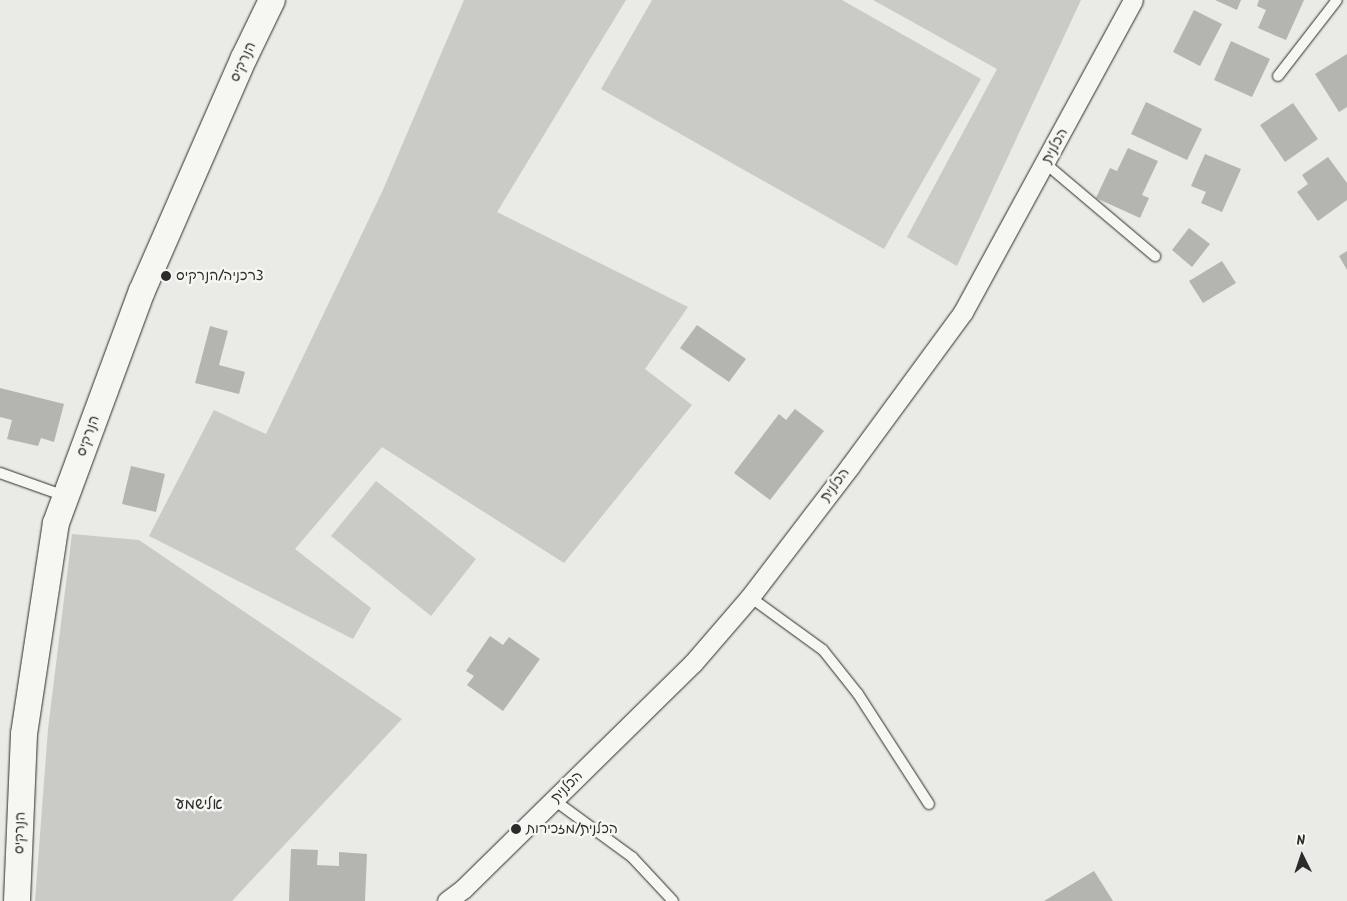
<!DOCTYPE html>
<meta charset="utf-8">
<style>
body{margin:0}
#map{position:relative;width:1347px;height:901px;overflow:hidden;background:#eaeae6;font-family:Kalam,"Playpen Sans Hebrew",sans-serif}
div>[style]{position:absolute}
.green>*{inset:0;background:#cacac7}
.building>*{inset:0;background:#b4b4b1}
.roads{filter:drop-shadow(0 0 1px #2b2b2b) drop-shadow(0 0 1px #2b2b2b)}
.lane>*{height:10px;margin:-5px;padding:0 5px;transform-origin:5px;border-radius:5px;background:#f6f6f2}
.street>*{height:19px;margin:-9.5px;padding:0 9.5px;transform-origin:9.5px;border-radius:9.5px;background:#f6f6f2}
.secondary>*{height:26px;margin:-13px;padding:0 13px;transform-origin:13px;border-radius:13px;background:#f6f6f2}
.dots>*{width:14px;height:14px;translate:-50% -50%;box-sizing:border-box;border:2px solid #f6f6f2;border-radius:50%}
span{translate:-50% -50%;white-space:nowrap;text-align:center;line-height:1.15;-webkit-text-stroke:5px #f6f6f2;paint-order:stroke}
.street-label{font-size:14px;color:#2b2b2b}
.poi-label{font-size:14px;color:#2b2b2b}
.left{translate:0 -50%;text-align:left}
.quarter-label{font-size:16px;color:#2b2b2b}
.north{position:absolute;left:1277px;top:831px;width:50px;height:50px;-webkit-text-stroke:4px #f6f6f2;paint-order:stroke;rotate:356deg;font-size:14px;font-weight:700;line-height:20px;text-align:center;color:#2b2b2b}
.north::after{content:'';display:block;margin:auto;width:18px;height:22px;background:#2b2b2b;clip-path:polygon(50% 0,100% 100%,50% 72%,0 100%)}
</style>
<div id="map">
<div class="green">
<div style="clip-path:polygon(464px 0,626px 0,497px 212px,688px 307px,645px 369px,692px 405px,564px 563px,382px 447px,295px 549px,371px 608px,353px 639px,149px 536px,214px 410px,266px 434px,382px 192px)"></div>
<div style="clip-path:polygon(652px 0,842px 0,981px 79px,884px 249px,601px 89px)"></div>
<div style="clip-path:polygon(873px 0,1081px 0,957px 266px,907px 237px,997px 69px)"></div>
<div style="clip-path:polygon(376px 481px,476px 559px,431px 616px,331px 536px)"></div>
<div style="clip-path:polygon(72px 534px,139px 540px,402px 719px,232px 901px,35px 901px,48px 729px)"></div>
</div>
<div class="building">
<div style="clip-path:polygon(1215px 0,1241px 0,1237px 10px)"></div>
<div style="clip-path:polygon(1259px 0,1304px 0,1286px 40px,1258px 28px,1266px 10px,1257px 6px)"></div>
<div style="clip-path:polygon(1194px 10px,1222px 24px,1200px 66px,1173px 52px)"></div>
<div style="clip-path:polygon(1231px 41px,1270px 59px,1252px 97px,1214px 80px)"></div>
<div style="clip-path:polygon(1347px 54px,1347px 107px,1339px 112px,1315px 74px)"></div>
<div style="clip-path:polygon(1146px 102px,1202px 129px,1187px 160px,1131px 134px)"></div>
<div style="clip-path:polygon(1293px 103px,1318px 139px,1285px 162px,1260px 125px)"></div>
<div style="clip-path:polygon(1128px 148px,1158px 161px,1142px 195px,1149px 198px,1140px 218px,1096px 198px,1110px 168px,1117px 171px)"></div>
<div style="clip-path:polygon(1205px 154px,1241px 169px,1222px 212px,1201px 203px,1206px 192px,1191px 186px)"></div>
<div style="clip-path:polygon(1328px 157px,1347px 183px,1347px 200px,1318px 221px,1297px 192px,1308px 184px,1302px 175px)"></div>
<div style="clip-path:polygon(1189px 228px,1210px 244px,1192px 267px,1172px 250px)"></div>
<div style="clip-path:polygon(1347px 251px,1347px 270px,1339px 256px)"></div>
<div style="clip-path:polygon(1222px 261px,1236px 283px,1203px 303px,1189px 281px)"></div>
<div style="clip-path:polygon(697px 325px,746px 359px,729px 382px,680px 348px)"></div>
<div style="clip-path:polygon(210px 326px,228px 331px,219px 365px,245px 372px,239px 394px,195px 383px)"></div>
<div style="clip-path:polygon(0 388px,64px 404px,54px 442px,41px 438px,38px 446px,7px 439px,12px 420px,0 417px)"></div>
<div style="clip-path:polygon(795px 409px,824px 431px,770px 500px,734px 473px,779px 414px,786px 420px)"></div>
<div style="clip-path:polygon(131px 466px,165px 474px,156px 512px,122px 504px)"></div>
<div style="clip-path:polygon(490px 636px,503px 645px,509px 637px,540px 659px,503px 711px,467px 685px,474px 676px,466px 671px)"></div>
<div style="clip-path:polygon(291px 849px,318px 850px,317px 865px,339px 866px,339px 852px,367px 854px,365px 901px,289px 901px)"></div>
<div style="clip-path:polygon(1094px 871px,1113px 901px,1044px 901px)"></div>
</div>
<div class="roads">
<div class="lane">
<div style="left:1278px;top:76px;width:96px;rotate:-52.2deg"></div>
<div style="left:1046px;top:164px;width:143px;rotate:40.2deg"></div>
<div style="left:0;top:473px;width:69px;rotate:19.5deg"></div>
<div style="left:750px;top:597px;width:90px;rotate:36deg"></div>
<div style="left:823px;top:650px;width:56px;rotate:51.5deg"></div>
<div style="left:858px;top:694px;width:131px;rotate:57.2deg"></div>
<div style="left:554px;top:800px;width:97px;rotate:36.2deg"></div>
<div style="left:632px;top:857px;width:60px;rotate:47deg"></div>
</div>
<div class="street">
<div style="left:447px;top:901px;width:20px;rotate:-37deg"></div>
<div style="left:463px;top:889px;width:322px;rotate:-44.5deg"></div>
<div style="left:693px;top:663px;width:87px;rotate:-49.2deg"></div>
<div style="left:750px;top:597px;width:165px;rotate:-52.6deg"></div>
<div style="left:850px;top:466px;width:191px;rotate:-53.7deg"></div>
<div style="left:963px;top:312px;width:355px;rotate:-61.4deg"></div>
</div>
<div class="secondary">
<div style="left:17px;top:901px;width:167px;rotate:-87.6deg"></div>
<div style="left:24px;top:734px;width:213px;rotate:-81.4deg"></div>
<div style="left:56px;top:523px;width:247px;rotate:-69.7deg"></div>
<div style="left:142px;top:291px;width:254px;rotate:-66.4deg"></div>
<div style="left:244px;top:58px;width:64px;rotate:-64.2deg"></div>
</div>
</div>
<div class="dots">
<div style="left:166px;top:276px;background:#2b2b2b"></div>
<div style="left:516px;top:829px;background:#2b2b2b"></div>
</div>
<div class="street-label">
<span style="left:243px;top:62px;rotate:-65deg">הנרקיס</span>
<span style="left:1055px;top:146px;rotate:-61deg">הכלנית</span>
<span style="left:88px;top:436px;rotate:-70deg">הנרקיס</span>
<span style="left:835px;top:485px;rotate:-53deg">הכלנית</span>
<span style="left:567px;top:787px;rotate:-45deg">הכלנית</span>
<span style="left:20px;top:833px;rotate:-88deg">הנרקיס</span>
</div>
<div class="poi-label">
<span class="left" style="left:176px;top:276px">צרכניה/הנרקיס</span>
<span class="left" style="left:526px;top:829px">הכלנית/מזכירות</span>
</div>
<div class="quarter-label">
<span style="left:199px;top:805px">אלישמע</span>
</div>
<div class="north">N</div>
</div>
